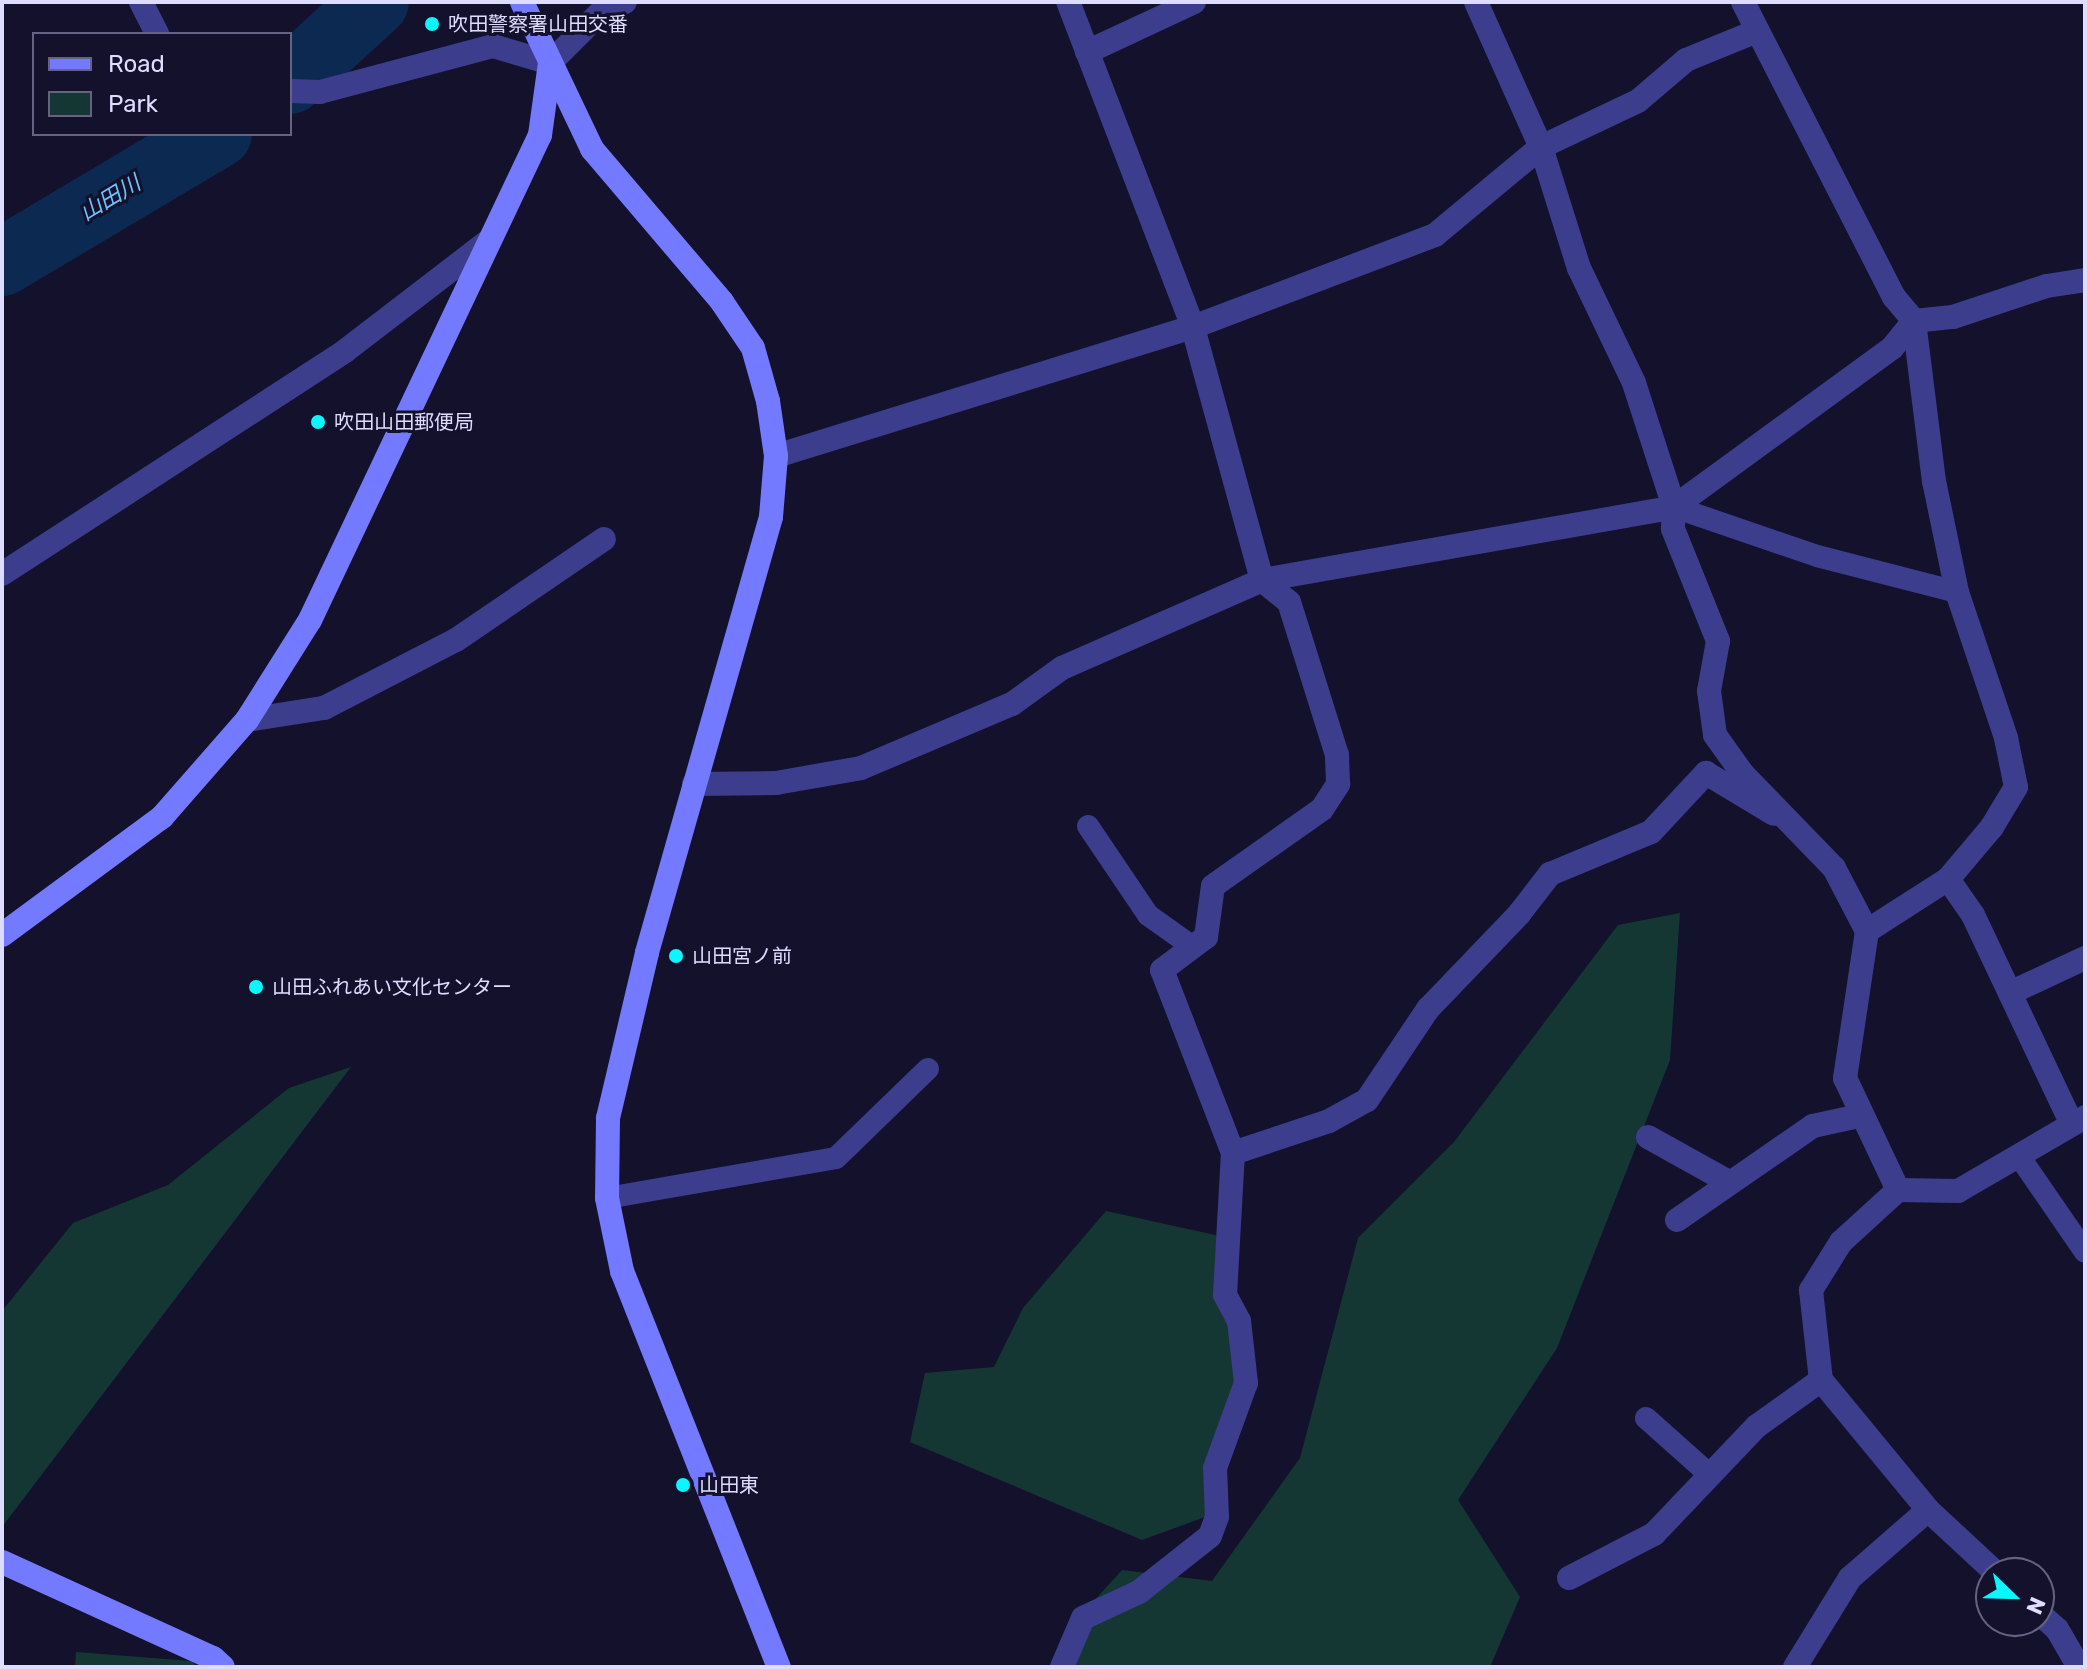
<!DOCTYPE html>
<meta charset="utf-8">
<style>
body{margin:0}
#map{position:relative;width:2087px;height:1669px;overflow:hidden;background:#14112d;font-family:Rubik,"Noto Sans JP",sans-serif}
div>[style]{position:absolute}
.green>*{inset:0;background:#143734}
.river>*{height:68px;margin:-34px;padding:0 34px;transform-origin:34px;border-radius:34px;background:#0c2a51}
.lane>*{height:22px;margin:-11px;padding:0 11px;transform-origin:11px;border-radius:11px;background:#3c3e8d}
.street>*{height:24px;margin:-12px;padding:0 12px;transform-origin:12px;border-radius:12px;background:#3c3e8d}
.secondary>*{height:24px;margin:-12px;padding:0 12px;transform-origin:12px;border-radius:12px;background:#747aff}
.dots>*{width:22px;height:22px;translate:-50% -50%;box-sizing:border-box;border:4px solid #14112d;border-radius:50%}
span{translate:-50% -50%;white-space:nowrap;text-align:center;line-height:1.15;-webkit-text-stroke:6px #14112d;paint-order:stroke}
.poi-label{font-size:20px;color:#dfddff}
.left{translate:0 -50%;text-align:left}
.water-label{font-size:22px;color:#6bc5ff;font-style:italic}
.frame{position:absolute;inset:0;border:4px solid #dfddff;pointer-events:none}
.legend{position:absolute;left:32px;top:32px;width:260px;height:104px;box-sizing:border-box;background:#14112d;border:2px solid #656381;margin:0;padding:10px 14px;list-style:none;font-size:24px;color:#dfddff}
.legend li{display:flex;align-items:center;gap:16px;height:40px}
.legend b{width:40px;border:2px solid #656381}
.north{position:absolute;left:1975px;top:1557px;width:80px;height:80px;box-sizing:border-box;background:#14112d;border:2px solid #656381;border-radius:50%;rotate:113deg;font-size:22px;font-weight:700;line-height:32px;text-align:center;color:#dfddff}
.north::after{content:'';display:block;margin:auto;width:28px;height:36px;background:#09f8ff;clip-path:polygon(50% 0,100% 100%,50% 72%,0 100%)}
</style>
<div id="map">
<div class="green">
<div style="clip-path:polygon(1680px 913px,1670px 1060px,1557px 1348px,1458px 1500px,1520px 1597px,1490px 1667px,1072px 1667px,1072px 1625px,1122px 1570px,1212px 1581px,1300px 1458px,1358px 1238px,1454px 1142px,1618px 925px)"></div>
<div style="clip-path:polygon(351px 1067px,2px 1527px,2px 1311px,73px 1223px,168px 1185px,289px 1088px)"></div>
<div style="clip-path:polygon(1106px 1211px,1229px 1238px,1246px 1361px,1216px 1513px,1142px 1540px,910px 1442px,925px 1373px,994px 1367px,1023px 1308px)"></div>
<div style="clip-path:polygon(76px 1652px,191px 1661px,198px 1667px,75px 1667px)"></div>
</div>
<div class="river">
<div style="left:290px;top:80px;width:115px;rotate:-42.5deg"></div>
<div style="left:2px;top:262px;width:251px;rotate:-30.7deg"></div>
</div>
<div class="lane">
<div style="left:1674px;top:507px;width:151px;rotate:18.9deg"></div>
<div style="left:1817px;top:556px;width:145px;rotate:14.4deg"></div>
<div style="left:1088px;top:826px;width:107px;rotate:56deg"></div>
<div style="left:1148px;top:915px;width:55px;rotate:35.4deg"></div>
<div style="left:2019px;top:1156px;width:116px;rotate:55.5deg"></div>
<div style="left:607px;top:1198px;width:232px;rotate:-9.9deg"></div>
<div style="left:836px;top:1158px;width:128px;rotate:-44.1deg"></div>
<div style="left:1646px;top:1418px;width:86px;rotate:41.7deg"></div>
</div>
<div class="street">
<div style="left:141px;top:2px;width:36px;rotate:63deg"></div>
<div style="left:1476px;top:2px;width:159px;rotate:65.9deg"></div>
<div style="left:1541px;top:147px;width:127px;rotate:72.6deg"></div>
<div style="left:1579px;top:268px;width:127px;rotate:64.4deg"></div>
<div style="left:1634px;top:383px;width:130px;rotate:72.1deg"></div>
<div style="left:1674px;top:507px;width:22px;rotate:93deg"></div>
<div style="left:1673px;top:529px;width:121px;rotate:68.1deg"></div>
<div style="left:1718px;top:641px;width:51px;rotate:100.2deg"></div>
<div style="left:1709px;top:691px;width:44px;rotate:82.2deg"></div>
<div style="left:1715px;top:735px;width:47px;rotate:54.6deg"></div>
<div style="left:1742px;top:773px;width:132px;rotate:45.9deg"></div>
<div style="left:1834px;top:868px;width:71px;rotate:62.4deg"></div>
<div style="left:1867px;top:931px;width:149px;rotate:98.5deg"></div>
<div style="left:1845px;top:1078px;width:124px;rotate:64.7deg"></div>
<div style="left:1898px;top:1190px;width:77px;rotate:137.6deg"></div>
<div style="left:1841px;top:1242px;width:57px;rotate:122deg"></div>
<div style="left:1811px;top:1290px;width:91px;rotate:83.7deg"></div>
<div style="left:1821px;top:1380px;width:168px;rotate:50.5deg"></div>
<div style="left:1928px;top:1510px;width:93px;rotate:42.8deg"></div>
<div style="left:1743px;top:2px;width:331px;rotate:62.9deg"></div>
<div style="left:1894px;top:297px;width:31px;rotate:50deg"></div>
<div style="left:1914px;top:321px;width:161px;rotate:82.9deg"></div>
<div style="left:1934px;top:481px;width:113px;rotate:78.3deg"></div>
<div style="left:1957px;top:592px;width:154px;rotate:71.4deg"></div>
<div style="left:2006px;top:738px;width:50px;rotate:78.5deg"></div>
<div style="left:2016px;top:787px;width:47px;rotate:121deg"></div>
<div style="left:1992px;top:827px;width:68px;rotate:130.2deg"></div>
<div style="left:1948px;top:879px;width:96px;rotate:147.3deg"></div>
<div style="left:1087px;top:52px;width:118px;rotate:-25deg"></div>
<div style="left:290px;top:91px;width:30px;rotate:2deg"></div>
<div style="left:320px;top:92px;width:179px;rotate:-14.9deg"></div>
<div style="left:493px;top:46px;width:59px;rotate:16.6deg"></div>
<div style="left:550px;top:63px;width:72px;rotate:-45deg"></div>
<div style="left:601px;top:12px;width:26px;rotate:-23deg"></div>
<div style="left:776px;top:456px;width:436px;rotate:-17.2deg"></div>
<div style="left:1193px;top:327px;width:259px;rotate:-20.8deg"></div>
<div style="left:1435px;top:235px;width:138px;rotate:-39.7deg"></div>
<div style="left:1541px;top:147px;width:107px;rotate:-25.4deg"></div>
<div style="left:1638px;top:101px;width:63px;rotate:-40.5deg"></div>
<div style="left:1686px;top:60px;width:77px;rotate:-22.2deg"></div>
<div style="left:2px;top:574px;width:409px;rotate:-33deg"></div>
<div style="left:345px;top:351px;width:178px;rotate:-37.5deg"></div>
<div style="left:247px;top:720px;width:78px;rotate:-8.9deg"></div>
<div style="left:324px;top:708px;width:148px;rotate:-27.3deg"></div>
<div style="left:456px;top:640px;width:179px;rotate:-34.3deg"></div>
<div style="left:694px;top:784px;width:82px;rotate:-0.7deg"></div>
<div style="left:776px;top:783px;width:86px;rotate:-10deg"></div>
<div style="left:861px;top:768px;width:164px;rotate:-23deg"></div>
<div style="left:1012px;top:704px;width:62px;rotate:-35.8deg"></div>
<div style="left:1062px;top:668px;width:219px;rotate:-23.7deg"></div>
<div style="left:1262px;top:580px;width:418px;rotate:-10deg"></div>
<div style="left:1674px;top:507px;width:270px;rotate:-36.1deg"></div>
<div style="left:1892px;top:348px;width:35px;rotate:-51deg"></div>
<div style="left:1914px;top:321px;width:39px;rotate:-6deg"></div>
<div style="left:1953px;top:317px;width:99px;rotate:-18.3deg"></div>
<div style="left:2047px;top:286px;width:38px;rotate:-9deg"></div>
<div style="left:1948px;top:879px;width:44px;rotate:55.2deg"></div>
<div style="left:1973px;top:915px;width:231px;rotate:64.7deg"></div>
<div style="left:2010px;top:993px;width:83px;rotate:-25deg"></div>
<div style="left:1648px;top:1137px;width:93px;rotate:29.1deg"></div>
<div style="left:1233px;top:1153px;width:101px;rotate:-18.4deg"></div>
<div style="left:1329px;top:1121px;width:43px;rotate:-28.9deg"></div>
<div style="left:1367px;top:1100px;width:110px;rotate:-56.2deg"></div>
<div style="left:1428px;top:1009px;width:132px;rotate:-46.2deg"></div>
<div style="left:1519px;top:914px;width:51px;rotate:-52.2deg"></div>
<div style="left:1550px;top:874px;width:109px;rotate:-22.6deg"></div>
<div style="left:1651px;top:832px;width:81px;rotate:-47deg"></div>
<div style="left:1706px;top:773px;width:79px;rotate:31.1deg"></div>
<div style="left:1898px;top:1190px;width:60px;rotate:1deg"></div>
<div style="left:1958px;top:1191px;width:147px;rotate:-30.2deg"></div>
<div style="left:1677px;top:1220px;width:165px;rotate:-34.7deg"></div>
<div style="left:1813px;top:1126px;width:47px;rotate:-12.3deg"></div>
<div style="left:1569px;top:1578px;width:96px;rotate:-27.4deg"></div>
<div style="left:1654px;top:1534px;width:149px;rotate:-46.4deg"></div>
<div style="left:1757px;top:1426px;width:79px;rotate:-35.7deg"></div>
<div style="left:2039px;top:1613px;width:24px;rotate:42deg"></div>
<div style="left:2057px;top:1629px;width:44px;rotate:59.9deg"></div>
<div style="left:1062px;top:1667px;width:53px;rotate:-66.8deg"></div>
<div style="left:1083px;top:1618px;width:62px;rotate:-24.9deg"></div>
<div style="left:1139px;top:1592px;width:90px;rotate:-38.3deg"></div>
<div style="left:1210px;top:1536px;width:20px;rotate:-70deg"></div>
<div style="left:1217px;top:1517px;width:49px;rotate:-92.3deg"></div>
<div style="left:1215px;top:1468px;width:90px;rotate:-70deg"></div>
<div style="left:1246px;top:1383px;width:62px;rotate:-96.4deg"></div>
<div style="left:1239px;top:1321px;width:30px;rotate:-118deg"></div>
<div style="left:1225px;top:1295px;width:142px;rotate:-86.8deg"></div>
<div style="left:1233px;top:1153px;width:196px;rotate:-111.2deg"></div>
<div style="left:1162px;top:970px;width:55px;rotate:-36.9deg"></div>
<div style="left:1206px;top:937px;width:51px;rotate:-82.2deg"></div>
<div style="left:1213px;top:886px;width:133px;rotate:-35.2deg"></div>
<div style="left:1322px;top:809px;width:30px;rotate:-57deg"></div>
<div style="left:1338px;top:784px;width:29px;rotate:-92deg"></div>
<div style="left:1337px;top:755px;width:160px;rotate:-107.4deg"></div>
<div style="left:1289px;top:602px;width:35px;rotate:-141deg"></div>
<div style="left:1262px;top:580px;width:262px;rotate:-105.3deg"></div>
<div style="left:1193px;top:327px;width:348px;rotate:-111deg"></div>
<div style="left:1795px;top:1667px;width:105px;rotate:-58.3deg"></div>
<div style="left:1850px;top:1578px;width:103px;rotate:-41.1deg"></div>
</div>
<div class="secondary">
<div style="left:522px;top:2px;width:163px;rotate:64.5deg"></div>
<div style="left:592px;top:149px;width:201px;rotate:49.6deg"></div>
<div style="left:722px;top:302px;width:55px;rotate:56deg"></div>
<div style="left:753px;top:348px;width:55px;rotate:74.2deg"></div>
<div style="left:768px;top:401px;width:56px;rotate:81.7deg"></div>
<div style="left:776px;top:456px;width:61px;rotate:94.7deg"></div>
<div style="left:771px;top:517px;width:453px;rotate:105.9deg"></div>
<div style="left:647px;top:953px;width:170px;rotate:103.3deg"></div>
<div style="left:608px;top:1118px;width:80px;rotate:90.7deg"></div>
<div style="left:607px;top:1198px;width:75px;rotate:78.4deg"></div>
<div style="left:622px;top:1271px;width:426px;rotate:68.4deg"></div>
<div style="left:2px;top:935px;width:199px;rotate:-36.4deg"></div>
<div style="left:162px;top:817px;width:129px;rotate:-48.8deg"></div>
<div style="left:247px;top:720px;width:118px;rotate:-57.8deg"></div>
<div style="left:310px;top:620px;width:537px;rotate:-64.63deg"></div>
<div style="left:540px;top:135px;width:73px;rotate:-82.1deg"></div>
<div style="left:2px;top:1562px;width:232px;rotate:24.5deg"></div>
<div style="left:213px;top:1658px;width:13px;rotate:42deg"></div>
</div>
<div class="dots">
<div style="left:432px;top:24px;background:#09f8ff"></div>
<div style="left:318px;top:422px;background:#09f8ff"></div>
<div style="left:676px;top:956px;background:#09f8ff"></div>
<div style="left:256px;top:987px;background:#09f8ff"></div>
<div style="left:683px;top:1485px;background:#09f8ff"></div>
</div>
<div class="poi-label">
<span class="left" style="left:448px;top:24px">吹田警察署山田交番</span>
<span class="left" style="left:334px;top:422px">吹田山田郵便局</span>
<span class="left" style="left:692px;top:956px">山田宮ノ前</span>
<span class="left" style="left:272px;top:987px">山田ふれあい文化センター</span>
<span class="left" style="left:699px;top:1485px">山田東</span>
</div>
<div class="water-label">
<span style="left:110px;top:198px;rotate:-31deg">山田川</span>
</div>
<div class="frame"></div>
<ul class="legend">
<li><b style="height:10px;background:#747aff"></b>Road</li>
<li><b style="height:22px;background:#143734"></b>Park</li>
</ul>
<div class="north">N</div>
</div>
